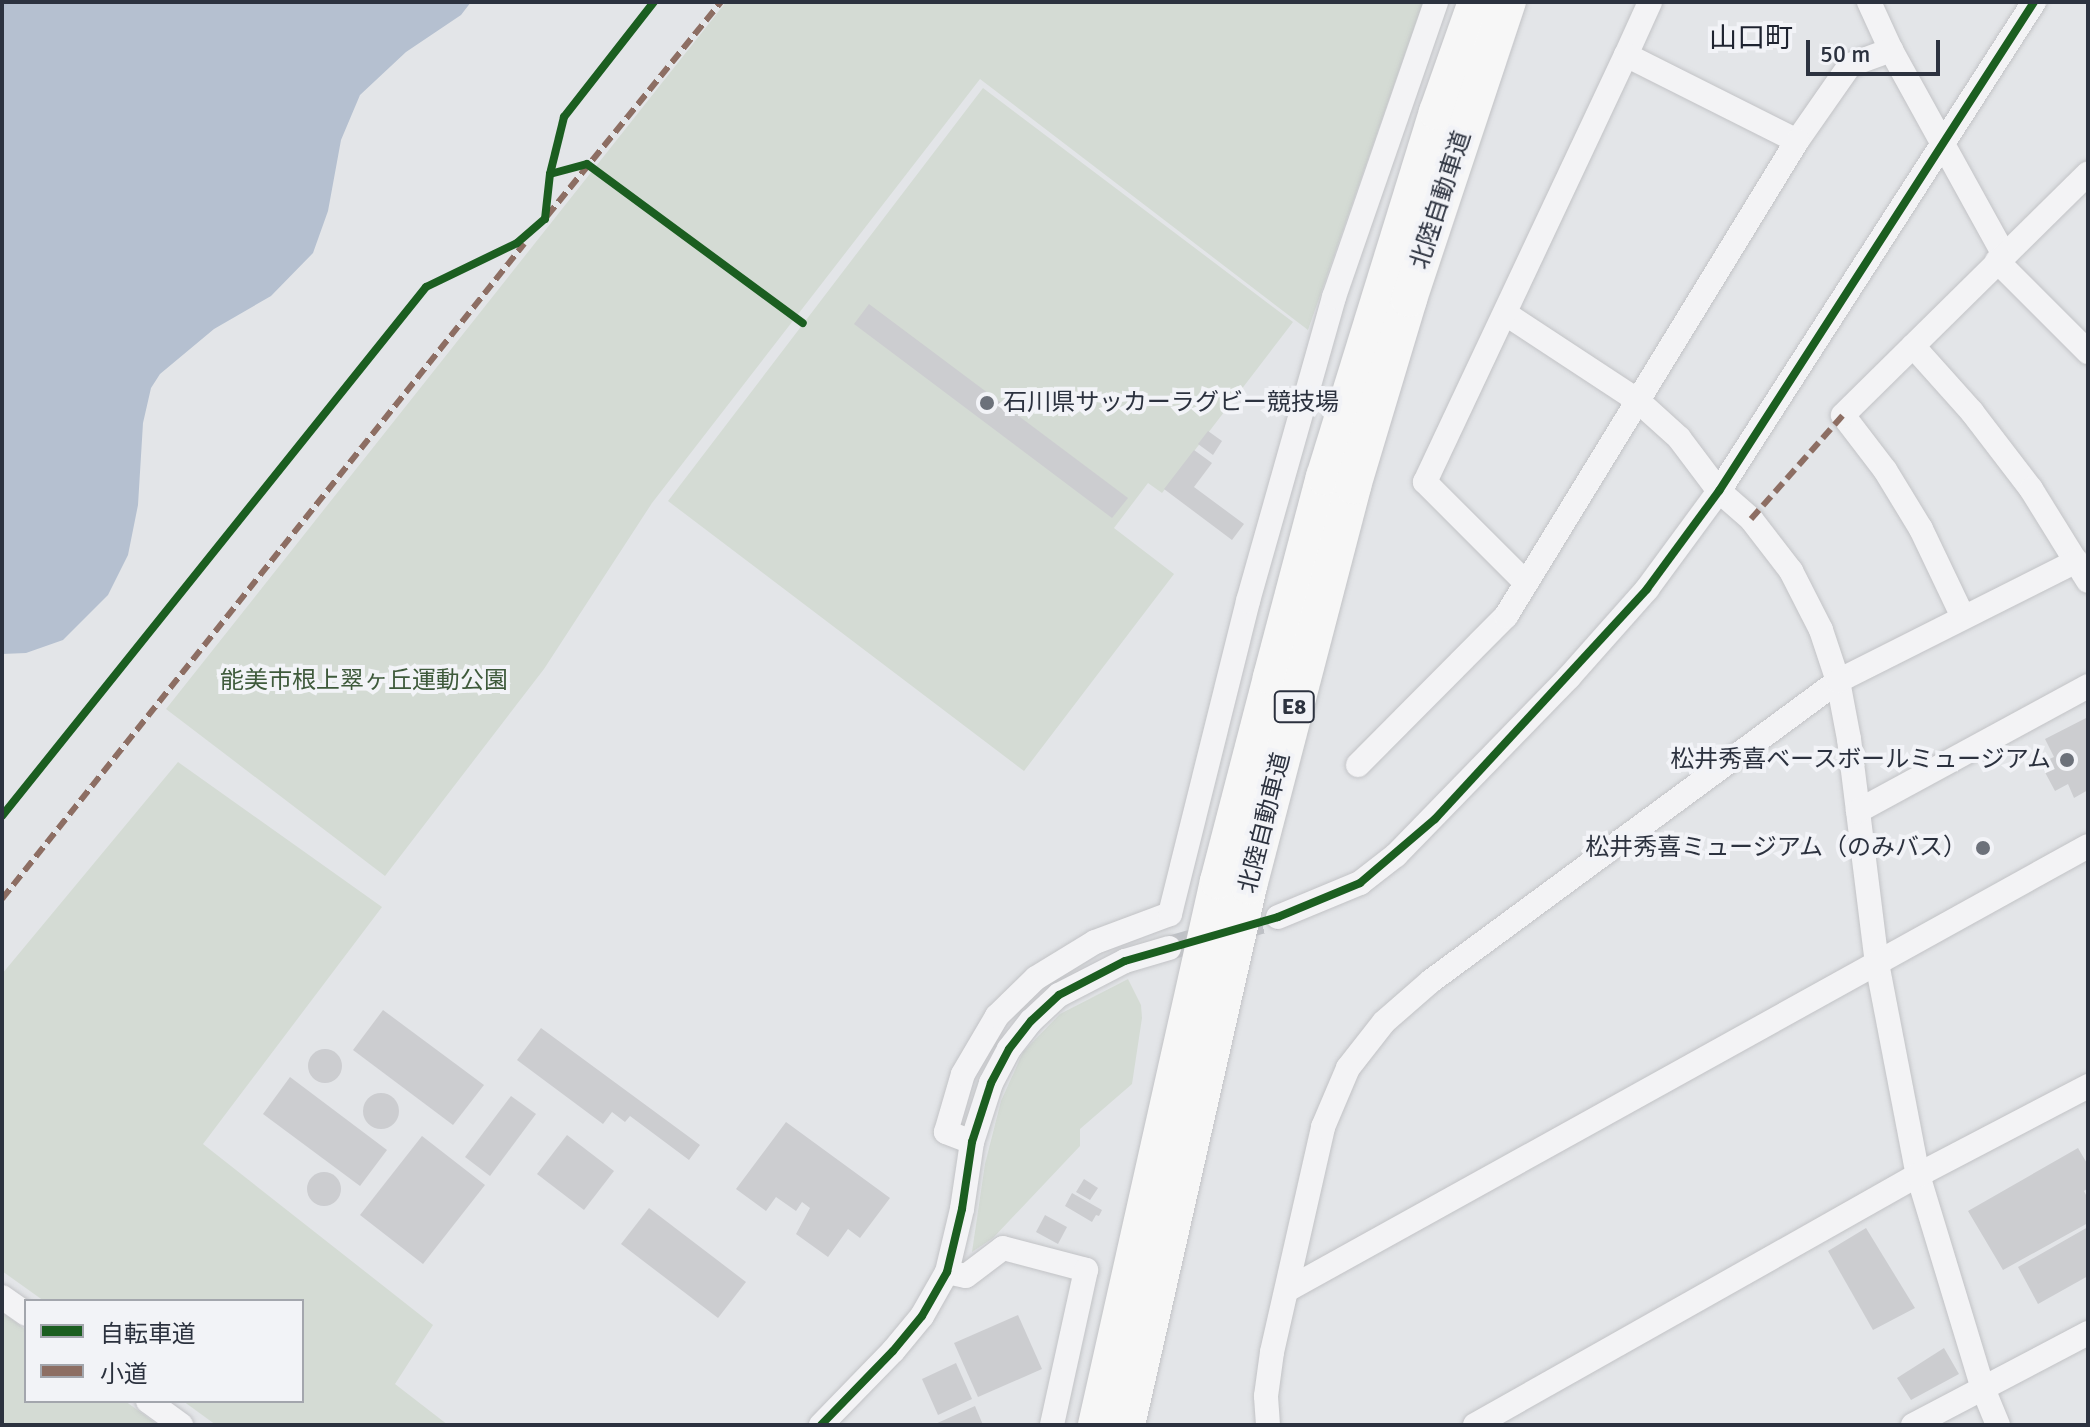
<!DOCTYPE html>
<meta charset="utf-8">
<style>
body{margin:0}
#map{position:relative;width:2090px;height:1427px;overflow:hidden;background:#e3e5e8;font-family:Signika,"Noto Sans JP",sans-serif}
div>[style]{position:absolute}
.green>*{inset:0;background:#d4dbd4}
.water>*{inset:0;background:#b5c0d0}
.building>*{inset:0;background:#cccdd0}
.round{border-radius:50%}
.minor-tunnel>*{height:24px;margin-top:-12px;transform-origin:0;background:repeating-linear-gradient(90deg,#bec1c6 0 24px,transparent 0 36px)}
.roads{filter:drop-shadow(0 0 2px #c2c3c6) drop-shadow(0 0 2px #c2c3c6)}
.minor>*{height:24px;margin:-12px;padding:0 12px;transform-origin:12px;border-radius:12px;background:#f3f3f5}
.highway>*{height:36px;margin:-18px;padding:0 18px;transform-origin:18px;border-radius:18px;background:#f7f7f7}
.quiet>*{height:6px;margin-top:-3px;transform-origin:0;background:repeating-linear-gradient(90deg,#8d6e63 0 12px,transparent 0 18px)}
.cycleway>*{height:8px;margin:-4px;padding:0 4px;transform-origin:4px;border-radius:4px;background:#1b5e20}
.dots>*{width:22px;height:22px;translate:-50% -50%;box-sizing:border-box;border:4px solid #f2f3f7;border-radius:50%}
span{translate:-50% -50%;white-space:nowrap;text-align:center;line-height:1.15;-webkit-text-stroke:8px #f2f3f7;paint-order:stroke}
.shield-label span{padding:2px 6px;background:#f2f3f7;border:2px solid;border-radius:6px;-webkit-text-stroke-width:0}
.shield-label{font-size:22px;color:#2c323f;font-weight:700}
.street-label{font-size:24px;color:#2c323f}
.poi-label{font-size:24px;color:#2c323f}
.left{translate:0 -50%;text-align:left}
.right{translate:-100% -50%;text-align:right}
.park-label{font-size:24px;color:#3e5a3b}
.quarter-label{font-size:28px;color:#1e2330}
.frame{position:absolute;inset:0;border:4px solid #2c323f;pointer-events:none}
.legend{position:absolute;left:24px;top:1299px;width:280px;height:104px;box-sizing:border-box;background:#f2f3f7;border:2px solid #a3a6ad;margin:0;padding:10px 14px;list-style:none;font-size:24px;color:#2c323f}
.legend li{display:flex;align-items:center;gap:16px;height:40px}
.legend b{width:40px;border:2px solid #a3a6ad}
.scale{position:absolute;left:1806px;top:40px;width:134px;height:36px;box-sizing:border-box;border:4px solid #2c323f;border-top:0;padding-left:10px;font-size:24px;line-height:28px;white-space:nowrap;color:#2c323f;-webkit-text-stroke:6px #f2f3f7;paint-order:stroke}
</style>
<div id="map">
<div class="green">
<div style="clip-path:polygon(726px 2px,1423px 2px,1308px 330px,980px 79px,652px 503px,544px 669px,385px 876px,166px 709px)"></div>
<div style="clip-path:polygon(983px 88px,1293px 322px,1162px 493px,1148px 483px,1114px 528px,1174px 574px,1024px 771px,668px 501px)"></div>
<div style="clip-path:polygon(178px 762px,382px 907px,203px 1144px,433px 1325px,395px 1384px,448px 1425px,216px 1425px,183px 1401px,302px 1401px,302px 1301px,44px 1301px,2px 1271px,2px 974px)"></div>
<div style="clip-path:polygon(1128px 979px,1141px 1005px,1142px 1018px,1132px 1084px,1080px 1129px,1080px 1146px,993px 1238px,972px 1252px,985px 1164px,1001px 1101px,1023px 1052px,1060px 1014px)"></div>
<div style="clip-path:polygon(2px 1312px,26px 1330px,26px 1401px,125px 1401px,158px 1425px,2px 1425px)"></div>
</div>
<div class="water">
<div style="clip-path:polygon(2px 2px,471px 2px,461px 15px,406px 52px,360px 95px,341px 140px,328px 211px,313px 253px,271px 296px,214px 329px,160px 374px,151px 388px,143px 423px,138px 505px,128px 555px,108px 595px,63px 640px,26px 653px,2px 654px)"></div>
</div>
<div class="building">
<div style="clip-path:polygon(869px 304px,1128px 498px,1112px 518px,854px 324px)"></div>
<div style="clip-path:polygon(1208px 431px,1222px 441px,1213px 455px,1198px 444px)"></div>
<div style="clip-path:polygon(1194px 450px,1212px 463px,1194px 487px,1244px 524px,1232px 540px,1164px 489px)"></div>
<div style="clip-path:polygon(2088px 717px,2088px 790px,2074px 798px,2068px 784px,2055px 791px,2040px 763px,2054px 757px,2045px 739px)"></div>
<div style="clip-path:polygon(383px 1010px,484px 1085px,453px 1125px,353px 1050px)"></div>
<div style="clip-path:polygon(541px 1028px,700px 1145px,689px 1160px,630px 1116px,625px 1122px,612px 1112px,603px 1124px,517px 1060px)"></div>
<div class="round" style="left:308px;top:1049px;width:34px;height:34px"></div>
<div style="clip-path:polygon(290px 1077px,387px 1150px,360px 1186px,263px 1114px)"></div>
<div class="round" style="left:363px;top:1093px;width:36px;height:36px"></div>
<div style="clip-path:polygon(511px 1096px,536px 1114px,490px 1176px,465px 1157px)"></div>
<div style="clip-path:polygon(786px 1122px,890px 1198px,860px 1238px,848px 1229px,828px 1257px,796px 1234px,810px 1208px,802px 1202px,796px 1211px,776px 1197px,766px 1211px,736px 1189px)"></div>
<div style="clip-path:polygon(567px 1135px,614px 1171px,584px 1210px,537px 1174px)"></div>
<div style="clip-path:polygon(422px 1136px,485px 1185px,423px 1264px,360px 1215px)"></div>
<div style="clip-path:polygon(2078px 1148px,2088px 1165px,2088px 1188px,2084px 1191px,2088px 1199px,2088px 1223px,2003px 1270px,1968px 1211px)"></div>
<div class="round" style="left:307px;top:1172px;width:34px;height:34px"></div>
<div style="clip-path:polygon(1084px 1179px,1098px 1188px,1090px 1200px,1076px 1192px)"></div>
<div style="clip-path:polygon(1072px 1193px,1102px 1210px,1099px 1216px,1096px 1215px,1092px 1222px,1065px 1206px)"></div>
<div style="clip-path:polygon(649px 1208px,746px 1282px,718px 1318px,621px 1244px)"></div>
<div style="clip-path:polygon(1045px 1215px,1067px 1227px,1058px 1244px,1036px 1232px)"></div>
<div style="clip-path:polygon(2088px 1227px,2088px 1276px,2038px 1304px,2018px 1267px)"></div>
<div style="clip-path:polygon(1866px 1228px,1915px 1308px,1873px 1330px,1828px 1251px)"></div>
<div style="clip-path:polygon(1018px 1315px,1042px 1369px,978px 1397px,954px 1343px)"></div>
<div style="clip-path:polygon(1944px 1348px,1959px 1374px,1911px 1400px,1897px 1378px)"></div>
<div style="clip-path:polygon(956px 1363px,972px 1399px,938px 1415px,922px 1379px)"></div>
<div style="clip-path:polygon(975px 1406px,983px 1425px,933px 1425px)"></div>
</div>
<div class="minor-tunnel">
<div style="left:1169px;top:948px;width:113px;rotate:-15.9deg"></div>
</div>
<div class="roads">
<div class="minor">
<div style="left:1869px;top:2px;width:53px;rotate:65.4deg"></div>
<div style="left:1891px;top:50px;width:234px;rotate:61.1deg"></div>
<div style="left:1626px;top:55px;width:58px;rotate:-65.6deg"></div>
<div style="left:1997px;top:261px;width:129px;rotate:45deg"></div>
<div style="left:1506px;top:314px;width:157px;rotate:33.3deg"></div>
<div style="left:1637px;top:400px;width:57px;rotate:42.1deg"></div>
<div style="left:1679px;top:438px;width:66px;rotate:53deg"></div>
<div style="left:1719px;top:491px;width:43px;rotate:41.2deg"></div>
<div style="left:1751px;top:519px;width:66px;rotate:52.4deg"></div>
<div style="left:1791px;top:571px;width:66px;rotate:63deg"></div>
<div style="left:1821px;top:630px;width:54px;rotate:71.6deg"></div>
<div style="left:1838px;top:681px;width:59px;rotate:79.3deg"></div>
<div style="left:1849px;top:739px;width:226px;rotate:82.9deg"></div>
<div style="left:1877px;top:963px;width:216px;rotate:79.1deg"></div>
<div style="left:1918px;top:1175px;width:220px;rotate:73.1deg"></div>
<div style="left:1982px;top:1386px;width:42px;rotate:67.7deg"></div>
<div style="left:1913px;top:346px;width:89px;rotate:48.2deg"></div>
<div style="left:1972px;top:412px;width:97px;rotate:52.5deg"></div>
<div style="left:2031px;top:489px;width:108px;rotate:58.2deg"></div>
<div style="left:1526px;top:583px;width:143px;rotate:-135deg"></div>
<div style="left:1425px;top:482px;width:472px;rotate:-64.8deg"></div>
<div style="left:1626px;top:55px;width:191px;rotate:26.7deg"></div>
<div style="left:1797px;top:141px;width:93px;rotate:-55.1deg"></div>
<div style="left:1850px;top:65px;width:44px;rotate:-20.1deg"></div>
<div style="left:1963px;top:617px;width:98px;rotate:-115.5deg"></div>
<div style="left:1921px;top:529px;width:69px;rotate:-121.4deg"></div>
<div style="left:1885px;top:470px;width:69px;rotate:-127.4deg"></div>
<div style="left:1843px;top:415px;width:344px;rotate:-44.6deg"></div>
<div style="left:1358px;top:765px;width:210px;rotate:-45.2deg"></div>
<div style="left:1506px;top:616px;width:557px;rotate:-58.51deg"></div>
<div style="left:1858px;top:811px;width:262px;rotate:-28.5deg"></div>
<div style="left:1278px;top:917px;width:89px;rotate:-22.5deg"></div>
<div style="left:1360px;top:883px;width:46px;rotate:-37.9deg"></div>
<div style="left:1396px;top:855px;width:248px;rotate:-45.8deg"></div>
<div style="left:1569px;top:677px;width:118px;rotate:-48.4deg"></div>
<div style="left:1647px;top:589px;width:122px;rotate:-53.7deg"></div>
<div style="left:1719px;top:491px;width:582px;rotate:-57.21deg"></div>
<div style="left:972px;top:1142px;width:28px;rotate:-159deg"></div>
<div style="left:946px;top:1132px;width:60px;rotate:-73.7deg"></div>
<div style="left:963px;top:1074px;width:67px;rotate:-59.6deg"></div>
<div style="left:997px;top:1016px;width:54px;rotate:-44.3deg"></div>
<div style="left:1036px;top:978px;width:69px;rotate:-31.4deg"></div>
<div style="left:1095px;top:942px;width:80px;rotate:-20.5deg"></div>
<div style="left:1170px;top:914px;width:323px;rotate:-76deg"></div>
<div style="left:1248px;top:601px;width:316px;rotate:-74.2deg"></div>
<div style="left:1334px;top:297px;width:312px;rotate:-70.9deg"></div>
<div style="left:947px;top:1272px;width:19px;rotate:12deg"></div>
<div style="left:966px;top:1276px;width:46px;rotate:-37.1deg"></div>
<div style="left:1003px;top:1248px;width:86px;rotate:14.8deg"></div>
<div style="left:1086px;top:1270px;width:159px;rotate:102.4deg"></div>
<div style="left:1287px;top:1290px;width:916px;rotate:-29deg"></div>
<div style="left:2px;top:1297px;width:29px;rotate:35deg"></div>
<div style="left:148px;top:1401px;width:41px;rotate:36deg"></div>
<div style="left:821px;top:1425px;width:103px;rotate:-45.8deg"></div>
<div style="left:893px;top:1351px;width:45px;rotate:-50.4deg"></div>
<div style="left:922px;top:1316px;width:51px;rotate:-60.4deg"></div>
<div style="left:947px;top:1272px;width:65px;rotate:-76.6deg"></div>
<div style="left:962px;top:1209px;width:68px;rotate:-81.5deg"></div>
<div style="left:972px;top:1142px;width:62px;rotate:-72.1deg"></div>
<div style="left:991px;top:1083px;width:38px;rotate:-62deg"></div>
<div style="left:1009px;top:1049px;width:36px;rotate:-52deg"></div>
<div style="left:1031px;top:1021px;width:38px;rotate:-43deg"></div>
<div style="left:1059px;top:995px;width:74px;rotate:-27.3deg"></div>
<div style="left:1125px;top:961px;width:46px;rotate:-16.5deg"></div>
<div style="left:1268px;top:1425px;width:29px;rotate:-94deg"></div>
<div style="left:1266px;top:1396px;width:44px;rotate:-82.2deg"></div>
<div style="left:1272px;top:1352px;width:231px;rotate:-77.2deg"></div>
<div style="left:1323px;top:1127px;width:64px;rotate:-67deg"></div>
<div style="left:1348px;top:1068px;width:58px;rotate:-52deg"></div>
<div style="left:1384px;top:1022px;width:62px;rotate:-41.1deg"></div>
<div style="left:1431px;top:981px;width:506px;rotate:-36.39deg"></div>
<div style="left:1838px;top:681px;width:267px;rotate:-26.7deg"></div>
<div style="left:1475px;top:1425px;width:509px;rotate:-29.44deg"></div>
<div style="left:1918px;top:1175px;width:192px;rotate:-27.6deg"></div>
<div style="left:1913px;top:1425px;width:198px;rotate:-27.7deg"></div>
</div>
<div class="highway">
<div style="left:1096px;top:1425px;width:558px;rotate:-77.36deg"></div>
<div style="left:1218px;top:881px;width:211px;rotate:-75.4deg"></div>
<div style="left:1271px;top:677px;width:207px;rotate:-75.2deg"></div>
<div style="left:1324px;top:477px;width:382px;rotate:-72.8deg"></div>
<div style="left:1437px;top:112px;width:117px;rotate:-70.5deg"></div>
<div style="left:1127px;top:1425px;width:553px;rotate:-77.25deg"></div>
<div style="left:1249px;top:886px;width:413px;rotate:-75.4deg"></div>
<div style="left:1353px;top:486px;width:195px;rotate:-73.3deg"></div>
<div style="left:1409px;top:299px;width:313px;rotate:-71.6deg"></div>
</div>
</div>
<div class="quiet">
<div style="left:547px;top:216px;width:276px;rotate:-50.9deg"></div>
<div style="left:1751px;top:519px;width:139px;rotate:-48.5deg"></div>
<div style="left:2px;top:899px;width:838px;rotate:-51.45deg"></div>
</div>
<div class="cycleway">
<div style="left:550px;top:174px;width:38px;rotate:-15deg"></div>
<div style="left:587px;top:164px;width:268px;rotate:36.4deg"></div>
<div style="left:2px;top:816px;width:678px;rotate:-51.29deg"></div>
<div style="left:426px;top:287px;width:101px;rotate:-25.8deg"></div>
<div style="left:517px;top:243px;width:37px;rotate:-41deg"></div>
<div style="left:545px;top:219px;width:45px;rotate:-83.7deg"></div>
<div style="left:550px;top:174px;width:59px;rotate:-76.2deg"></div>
<div style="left:564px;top:117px;width:146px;rotate:-52deg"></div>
<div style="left:821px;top:1425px;width:103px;rotate:-45.8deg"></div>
<div style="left:893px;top:1351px;width:45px;rotate:-50.4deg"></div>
<div style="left:922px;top:1316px;width:51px;rotate:-60.4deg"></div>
<div style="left:947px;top:1272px;width:65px;rotate:-76.6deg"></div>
<div style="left:962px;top:1209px;width:68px;rotate:-81.5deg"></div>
<div style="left:972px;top:1142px;width:62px;rotate:-72.1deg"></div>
<div style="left:991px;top:1083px;width:38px;rotate:-62deg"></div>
<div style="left:1009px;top:1049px;width:36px;rotate:-52deg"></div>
<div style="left:1031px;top:1021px;width:38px;rotate:-43deg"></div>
<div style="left:1059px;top:995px;width:74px;rotate:-27.3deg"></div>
<div style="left:1125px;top:961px;width:159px;rotate:-16deg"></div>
<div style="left:1278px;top:917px;width:89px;rotate:-22.5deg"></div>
<div style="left:1360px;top:883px;width:99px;rotate:-40.5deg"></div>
<div style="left:1435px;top:819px;width:313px;rotate:-47.3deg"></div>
<div style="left:1647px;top:589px;width:122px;rotate:-53.7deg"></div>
<div style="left:1719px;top:491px;width:582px;rotate:-57.21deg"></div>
</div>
<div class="dots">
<div style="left:987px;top:403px;background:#6c717a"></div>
<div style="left:2067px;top:760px;background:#6c717a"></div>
<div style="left:1983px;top:848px;background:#6c717a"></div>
</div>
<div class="shield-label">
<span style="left:1294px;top:707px">E8</span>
</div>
<div class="street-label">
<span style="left:1441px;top:200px;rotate:-72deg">北陸自動車道</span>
<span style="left:1265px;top:823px;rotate:-76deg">北陸自動車道</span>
</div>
<div class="poi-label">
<span class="left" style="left:1003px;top:403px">石川県サッカーラグビー競技場</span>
<span class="right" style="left:2051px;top:760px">松井秀喜ベースボールミュージアム</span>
<span class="right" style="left:1967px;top:848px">松井秀喜ミュージアム（のみバス）</span>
</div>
<div class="park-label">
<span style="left:364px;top:681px">能美市根上翠ヶ丘運動公園</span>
</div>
<div class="quarter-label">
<span style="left:1751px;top:38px">山口町</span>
</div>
<div class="frame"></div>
<ul class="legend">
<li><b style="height:10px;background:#1b5e20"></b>自転車道</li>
<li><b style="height:10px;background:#8d6e63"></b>小道</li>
</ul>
<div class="scale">50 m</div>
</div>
